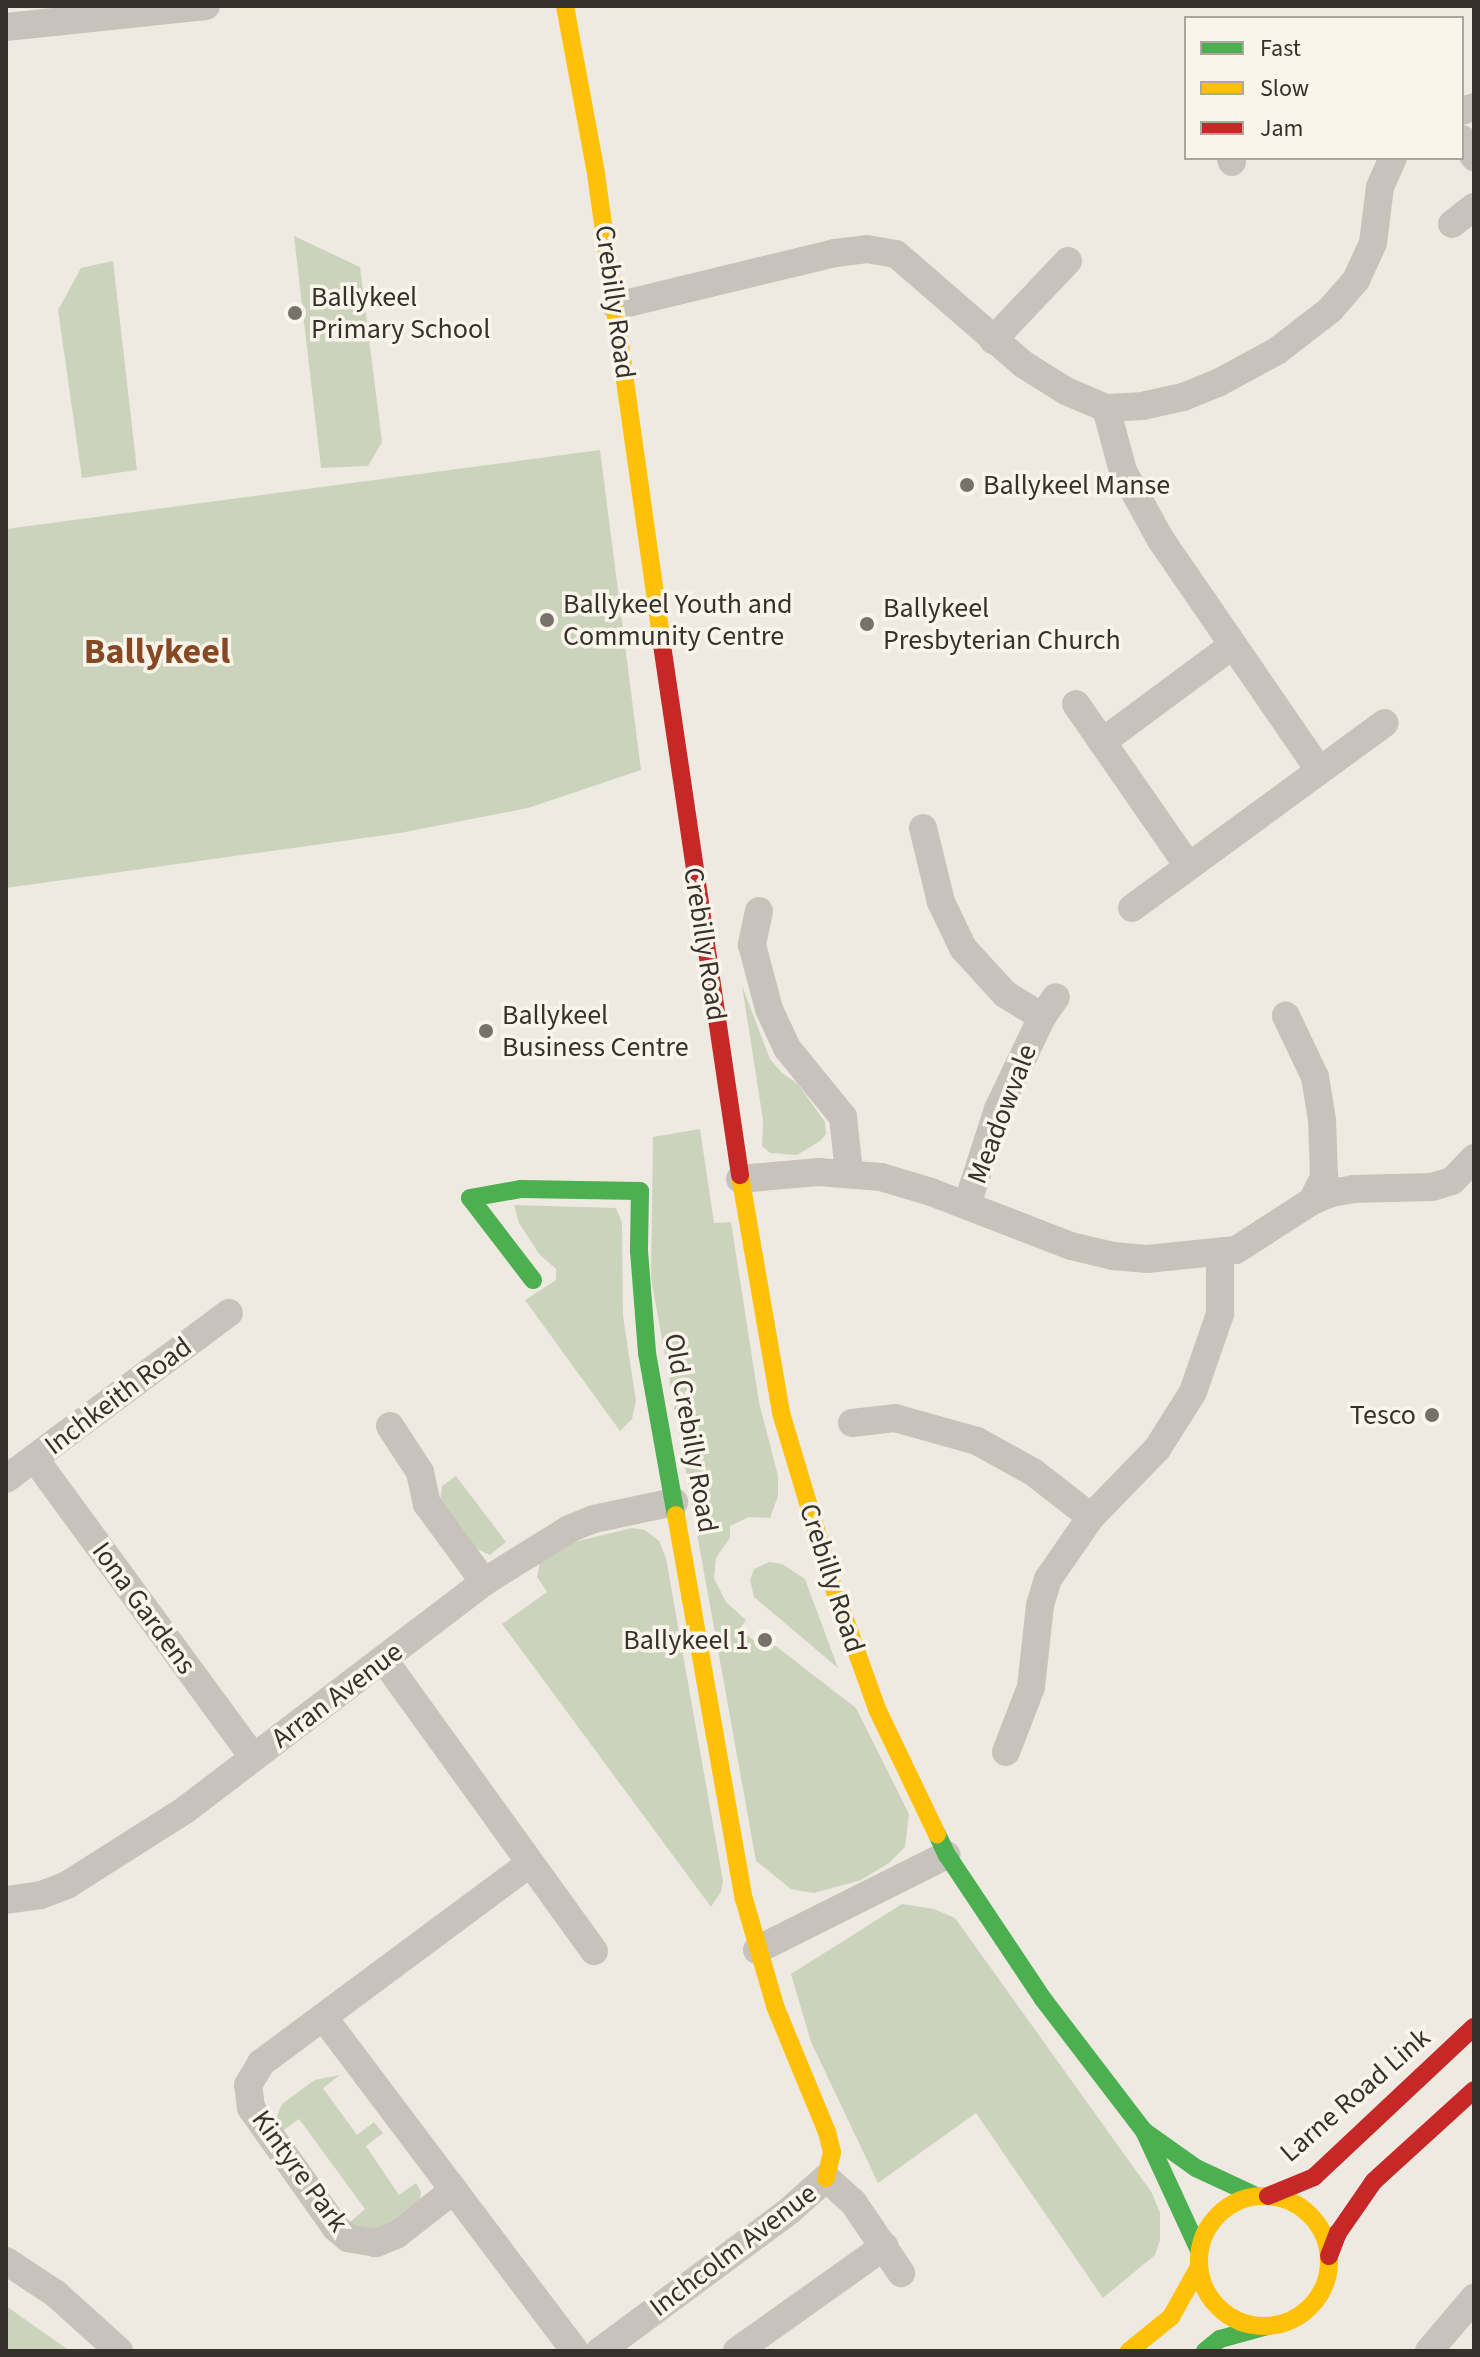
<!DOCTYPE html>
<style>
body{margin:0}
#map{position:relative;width:1480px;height:2357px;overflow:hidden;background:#eeeae2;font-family:"Source Sans 3",sans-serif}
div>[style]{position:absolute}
.green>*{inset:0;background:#ccd3bd}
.street>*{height:28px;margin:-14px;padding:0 14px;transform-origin:14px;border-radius:14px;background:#c7c3bc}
.fast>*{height:18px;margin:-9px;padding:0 9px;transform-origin:9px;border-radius:9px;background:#4caf50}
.slow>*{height:18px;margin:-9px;padding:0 9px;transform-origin:9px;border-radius:9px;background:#ffc107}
.slow>.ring{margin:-9px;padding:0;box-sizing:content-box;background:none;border:18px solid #ffc107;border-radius:50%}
.jam>*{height:18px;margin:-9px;padding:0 9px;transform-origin:9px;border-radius:9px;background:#c62828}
.dots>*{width:22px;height:22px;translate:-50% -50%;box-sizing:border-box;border:4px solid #faf5eb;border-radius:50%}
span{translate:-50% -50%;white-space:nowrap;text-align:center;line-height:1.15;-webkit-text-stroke:7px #faf5eb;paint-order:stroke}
.poi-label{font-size:28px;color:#38302a}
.left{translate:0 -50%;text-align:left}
.right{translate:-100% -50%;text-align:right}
.street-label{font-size:28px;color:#38302a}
.district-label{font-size:36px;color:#864924;font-weight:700}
.frame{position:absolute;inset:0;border:8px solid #38302a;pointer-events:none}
.legend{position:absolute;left:1184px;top:16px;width:280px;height:144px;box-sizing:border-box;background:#faf5eb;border:2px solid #aca69e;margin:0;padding:10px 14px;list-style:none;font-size:24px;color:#38302a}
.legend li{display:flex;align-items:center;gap:16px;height:40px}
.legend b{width:40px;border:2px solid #aca69e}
</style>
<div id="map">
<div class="green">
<div style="clip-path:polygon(294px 236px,360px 267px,382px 442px,368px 466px,321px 468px)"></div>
<div style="clip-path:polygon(113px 261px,137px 470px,82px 478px,58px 310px,81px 268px)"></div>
<div style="clip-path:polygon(600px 450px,641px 770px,528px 808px,400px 833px,6px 888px,6px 529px)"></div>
<div style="clip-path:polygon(742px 986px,770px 1059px,782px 1073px,798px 1084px,825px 1122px,826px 1134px,820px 1141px,797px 1155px,770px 1153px,762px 1146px,763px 1120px)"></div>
<div style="clip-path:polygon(700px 1129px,714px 1223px,731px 1222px,759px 1402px,778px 1476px,778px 1496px,770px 1518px,749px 1517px,730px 1526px,730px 1538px,716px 1558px,714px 1578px,726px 1602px,746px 1620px,740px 1629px,766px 1651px,773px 1644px,856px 1708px,909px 1814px,905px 1847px,889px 1863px,861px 1880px,814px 1893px,791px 1889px,756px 1861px,651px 1278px,653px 1137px)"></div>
<div style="clip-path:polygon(514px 1205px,616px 1208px,622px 1223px,623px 1316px,636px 1401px,632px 1419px,620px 1431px,525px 1300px,556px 1280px,556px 1269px,539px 1254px,519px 1223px)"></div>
<div style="clip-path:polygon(456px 1476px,506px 1542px,490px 1555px,475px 1548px,440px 1501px,442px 1486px)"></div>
<div style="clip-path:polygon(632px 1528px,645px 1530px,659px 1541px,666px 1558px,723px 1881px,721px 1892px,711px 1907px,502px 1624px,547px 1592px,537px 1577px,540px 1562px,570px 1543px)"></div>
<div style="clip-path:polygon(769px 1562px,782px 1564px,805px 1579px,838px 1668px,754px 1597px,750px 1580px,754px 1569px)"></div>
<div style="clip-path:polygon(902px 1904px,934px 1909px,955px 1918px,1152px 2193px,1160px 2213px,1160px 2240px,1155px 2255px,1103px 2298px,976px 2113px,878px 2183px,811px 2042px,791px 1974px)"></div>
<div style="clip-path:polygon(340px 2075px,323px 2088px,357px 2135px,374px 2122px,383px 2133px,366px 2146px,399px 2195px,416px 2183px,421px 2192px,420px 2199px,379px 2230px,372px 2232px,349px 2223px,365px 2209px,299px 2119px,281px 2132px,277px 2116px,282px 2104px,305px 2087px,315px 2080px)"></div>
<div style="clip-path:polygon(6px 2306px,70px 2351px,6px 2351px)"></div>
</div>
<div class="street">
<div style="left:6px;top:27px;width:201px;rotate:-6deg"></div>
<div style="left:1462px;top:111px;width:13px;rotate:-18deg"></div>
<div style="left:1462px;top:139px;width:22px;rotate:56deg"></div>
<div style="left:1231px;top:158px;width:4px;rotate:76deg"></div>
<div style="left:1452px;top:224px;width:28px;rotate:-38deg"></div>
<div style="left:616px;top:306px;width:225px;rotate:-13.6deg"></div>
<div style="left:835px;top:253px;width:32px;rotate:-7deg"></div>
<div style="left:867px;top:249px;width:29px;rotate:10deg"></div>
<div style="left:896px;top:254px;width:168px;rotate:40.9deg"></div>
<div style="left:1023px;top:364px;width:51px;rotate:32.1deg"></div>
<div style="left:1066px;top:391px;width:43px;rotate:23deg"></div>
<div style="left:1106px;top:408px;width:36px;rotate:-3deg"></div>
<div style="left:1142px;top:406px;width:42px;rotate:-12.4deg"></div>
<div style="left:1183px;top:397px;width:38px;rotate:-22deg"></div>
<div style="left:1218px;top:383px;width:67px;rotate:-28.5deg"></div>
<div style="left:1277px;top:351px;width:67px;rotate:-37.7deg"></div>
<div style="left:1330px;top:310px;width:40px;rotate:-49deg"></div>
<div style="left:1356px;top:280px;width:41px;rotate:-65.3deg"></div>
<div style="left:1373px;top:243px;width:56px;rotate:-82.9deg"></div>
<div style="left:1380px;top:187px;width:32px;rotate:-66deg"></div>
<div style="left:993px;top:340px;width:109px;rotate:-46.5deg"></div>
<div style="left:1106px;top:408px;width:65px;rotate:74.9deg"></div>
<div style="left:1123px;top:471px;width:79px;rotate:61.2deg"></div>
<div style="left:1161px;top:540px;width:279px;rotate:55.5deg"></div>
<div style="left:1076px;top:704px;width:197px;rotate:55.3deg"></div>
<div style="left:1102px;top:742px;width:163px;rotate:-36.5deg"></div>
<div style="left:923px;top:828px;width:76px;rotate:76.3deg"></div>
<div style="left:941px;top:902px;width:51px;rotate:64.4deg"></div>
<div style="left:963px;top:948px;width:62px;rotate:47.6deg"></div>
<div style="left:1005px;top:994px;width:44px;rotate:31.9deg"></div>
<div style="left:1132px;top:908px;width:313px;rotate:-36.2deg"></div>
<div style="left:759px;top:911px;width:35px;rotate:102deg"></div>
<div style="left:752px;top:945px;width:66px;rotate:75.1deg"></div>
<div style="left:769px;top:1009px;width:43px;rotate:65.2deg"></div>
<div style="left:787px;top:1048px;width:89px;rotate:50.9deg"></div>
<div style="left:843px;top:1117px;width:55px;rotate:83.8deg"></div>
<div style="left:740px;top:1179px;width:79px;rotate:-5.1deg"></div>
<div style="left:819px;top:1172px;width:62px;rotate:4.6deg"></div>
<div style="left:881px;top:1177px;width:52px;rotate:16.7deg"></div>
<div style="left:931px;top:1192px;width:150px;rotate:21.1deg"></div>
<div style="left:1071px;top:1246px;width:43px;rotate:13.4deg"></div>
<div style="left:1113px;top:1256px;width:34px;rotate:5deg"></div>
<div style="left:1147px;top:1259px;width:89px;rotate:-5.8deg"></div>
<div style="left:1236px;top:1250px;width:90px;rotate:-32.8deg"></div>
<div style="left:1312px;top:1201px;width:27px;rotate:-63deg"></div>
<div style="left:1324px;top:1177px;width:57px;rotate:-92deg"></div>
<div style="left:1322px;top:1120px;width:44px;rotate:-99.2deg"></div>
<div style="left:1315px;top:1077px;width:68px;rotate:-115.4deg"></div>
<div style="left:1312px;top:1201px;width:21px;rotate:-23deg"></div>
<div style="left:1331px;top:1193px;width:22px;rotate:-10deg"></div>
<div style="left:1353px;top:1189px;width:79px;rotate:-1.5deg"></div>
<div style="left:1432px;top:1187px;width:21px;rotate:-17deg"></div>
<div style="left:1452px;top:1181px;width:32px;rotate:-46deg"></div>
<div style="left:967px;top:1205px;width:101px;rotate:-72.1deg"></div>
<div style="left:998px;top:1109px;width:102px;rotate:-64.4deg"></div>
<div style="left:1042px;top:1017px;width:24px;rotate:-55deg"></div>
<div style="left:852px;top:1423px;width:43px;rotate:-6.6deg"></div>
<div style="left:895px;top:1418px;width:85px;rotate:15.7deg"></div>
<div style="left:977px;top:1441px;width:64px;rotate:29deg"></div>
<div style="left:1033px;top:1472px;width:73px;rotate:37.8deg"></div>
<div style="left:390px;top:1426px;width:55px;rotate:56.9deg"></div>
<div style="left:420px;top:1472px;width:33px;rotate:78deg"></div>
<div style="left:427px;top:1504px;width:97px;rotate:53.8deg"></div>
<div style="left:35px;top:1459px;width:369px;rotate:53.8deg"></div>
<div style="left:6px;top:1479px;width:278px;rotate:-36.7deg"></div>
<div style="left:384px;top:1660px;width:359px;rotate:54.2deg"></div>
<div style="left:1006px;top:1752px;width:70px;rotate:-69deg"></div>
<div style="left:1031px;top:1687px;width:82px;rotate:-83.7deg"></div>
<div style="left:1040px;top:1605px;width:27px;rotate:-73deg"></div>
<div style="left:1048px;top:1579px;width:75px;rotate:-55.3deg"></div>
<div style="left:1091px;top:1517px;width:95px;rotate:-45.9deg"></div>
<div style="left:1157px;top:1449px;width:67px;rotate:-57.7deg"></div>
<div style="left:1193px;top:1392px;width:83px;rotate:-70.9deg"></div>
<div style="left:1220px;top:1314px;width:59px;rotate:-90deg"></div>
<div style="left:6px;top:1900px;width:35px;rotate:-8deg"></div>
<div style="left:41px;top:1895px;width:28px;rotate:-21deg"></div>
<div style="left:67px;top:1885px;width:140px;rotate:-32.4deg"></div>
<div style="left:185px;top:1810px;width:376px;rotate:-37.3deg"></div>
<div style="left:484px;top:1582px;width:100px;rotate:-31.9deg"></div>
<div style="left:569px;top:1529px;width:27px;rotate:-22deg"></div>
<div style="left:594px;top:1519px;width:82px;rotate:-12deg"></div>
<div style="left:757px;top:1950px;width:212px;rotate:-26.6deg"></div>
<div style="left:324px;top:2018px;width:417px;rotate:53deg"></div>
<div style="left:454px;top:2190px;width:73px;rotate:142.2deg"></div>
<div style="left:396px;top:2235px;width:22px;rotate:158deg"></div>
<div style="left:376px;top:2243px;width:28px;rotate:-170deg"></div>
<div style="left:348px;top:2238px;width:16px;rotate:-140deg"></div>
<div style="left:336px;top:2228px;width:147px;rotate:-125.3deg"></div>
<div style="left:251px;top:2108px;width:23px;rotate:-97deg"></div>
<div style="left:248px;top:2085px;width:26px;rotate:-59deg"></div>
<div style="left:261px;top:2063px;width:335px;rotate:-36.6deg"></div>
<div style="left:6px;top:2261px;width:60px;rotate:33.4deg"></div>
<div style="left:56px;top:2294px;width:85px;rotate:42.1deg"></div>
<div style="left:600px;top:2351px;width:235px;rotate:-36.5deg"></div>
<div style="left:789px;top:2211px;width:50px;rotate:-41.7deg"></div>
<div style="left:826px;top:2178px;width:36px;rotate:42deg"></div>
<div style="left:853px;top:2202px;width:86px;rotate:55.9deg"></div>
<div style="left:737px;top:2351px;width:181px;rotate:-35.4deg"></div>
<div style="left:1429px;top:2351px;width:70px;rotate:-49.7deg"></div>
</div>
<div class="fast">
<div style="left:533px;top:1280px;width:103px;rotate:-127.5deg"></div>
<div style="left:470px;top:1198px;width:52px;rotate:-10deg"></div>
<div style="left:521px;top:1189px;width:119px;rotate:1deg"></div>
<div style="left:640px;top:1191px;width:60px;rotate:91deg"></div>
<div style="left:639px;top:1251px;width:102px;rotate:85.5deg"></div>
<div style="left:647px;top:1353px;width:165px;rotate:79.9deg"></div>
<div style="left:937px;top:1834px;width:23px;rotate:65deg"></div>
<div style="left:947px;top:1855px;width:173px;rotate:56.3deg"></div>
<div style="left:1043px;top:1999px;width:166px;rotate:52.6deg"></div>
<div style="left:1144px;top:2131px;width:131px;rotate:65.2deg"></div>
<div style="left:1144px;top:2131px;width:64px;rotate:35.4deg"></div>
<div style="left:1196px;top:2168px;width:66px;rotate:25deg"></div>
<div style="left:1205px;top:2351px;width:19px;rotate:-39deg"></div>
<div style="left:1220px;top:2339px;width:50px;rotate:-15.2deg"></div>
</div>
<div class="slow">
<div style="left:565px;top:6px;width:171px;rotate:79.5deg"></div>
<div style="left:596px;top:174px;width:469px;rotate:82deg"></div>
<div style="left:740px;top:1175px;width:242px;rotate:80.2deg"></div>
<div style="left:781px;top:1413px;width:181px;rotate:73.3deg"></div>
<div style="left:833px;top:1586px;width:131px;rotate:70.3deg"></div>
<div style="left:877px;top:1709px;width:139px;rotate:64.4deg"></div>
<div style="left:676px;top:1515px;width:390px;rotate:80deg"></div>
<div style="left:744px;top:1899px;width:111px;rotate:73.8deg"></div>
<div style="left:775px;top:2006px;width:136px;rotate:67.6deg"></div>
<div style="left:827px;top:2132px;width:21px;rotate:76deg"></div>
<div style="left:832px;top:2152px;width:27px;rotate:103deg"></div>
<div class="ring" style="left:1199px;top:2196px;width:112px;height:112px"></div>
<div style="left:1129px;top:2351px;width:54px;rotate:-39deg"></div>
<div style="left:1171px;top:2317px;width:57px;rotate:-60.8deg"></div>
</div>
<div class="jam">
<div style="left:661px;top:638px;width:543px;rotate:81.63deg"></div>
<div style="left:1268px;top:2196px;width:50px;rotate:-22.4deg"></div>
<div style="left:1314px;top:2177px;width:219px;rotate:-43.2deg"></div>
<div style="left:1329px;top:2256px;width:25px;rotate:-69deg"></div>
<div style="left:1338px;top:2233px;width:63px;rotate:-55.3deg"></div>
<div style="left:1374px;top:2181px;width:135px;rotate:-42.3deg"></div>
</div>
<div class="dots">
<div style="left:295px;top:313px;background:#78716a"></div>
<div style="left:967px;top:485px;background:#78716a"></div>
<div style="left:547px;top:620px;background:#78716a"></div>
<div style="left:867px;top:624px;background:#78716a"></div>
<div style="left:486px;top:1031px;background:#78716a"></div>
<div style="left:1432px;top:1415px;background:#78716a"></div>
<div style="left:765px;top:1640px;background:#78716a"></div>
</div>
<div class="poi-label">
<span class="left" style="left:311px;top:313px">Ballykeel<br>Primary School</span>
<span class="left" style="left:983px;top:485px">Ballykeel Manse</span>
<span class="left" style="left:563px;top:620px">Ballykeel Youth and<br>Community Centre</span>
<span class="left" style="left:883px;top:624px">Ballykeel<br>Presbyterian Church</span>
<span class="left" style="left:502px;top:1031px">Ballykeel<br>Business Centre</span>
<span class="right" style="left:1416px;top:1415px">Tesco</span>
<span class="right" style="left:749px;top:1640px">Ballykeel 1</span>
</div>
<div class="street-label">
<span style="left:615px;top:302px;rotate:82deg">Crebilly Road</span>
<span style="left:705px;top:944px;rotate:81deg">Crebilly Road</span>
<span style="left:1002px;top:1114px;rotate:-69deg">Meadowvale</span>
<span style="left:118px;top:1396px;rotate:-37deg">Inchkeith Road</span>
<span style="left:691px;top:1433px;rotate:80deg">Old Crebilly Road</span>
<span style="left:832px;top:1578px;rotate:72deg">Crebilly Road</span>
<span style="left:144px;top:1608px;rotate:54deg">Iona Gardens</span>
<span style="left:337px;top:1695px;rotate:-37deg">Arran Avenue</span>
<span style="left:1355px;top:2095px;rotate:-41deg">Larne Road Link</span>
<span style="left:300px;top:2171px;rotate:54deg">Kintyre Park</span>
<span style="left:733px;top:2250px;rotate:-37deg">Inchcolm Avenue</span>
</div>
<div class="district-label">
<span style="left:157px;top:652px">Ballykeel</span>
</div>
<div class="frame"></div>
<ul class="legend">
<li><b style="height:10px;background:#4caf50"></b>Fast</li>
<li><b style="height:10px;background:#ffc107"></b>Slow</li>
<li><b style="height:10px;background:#c62828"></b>Jam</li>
</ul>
</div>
